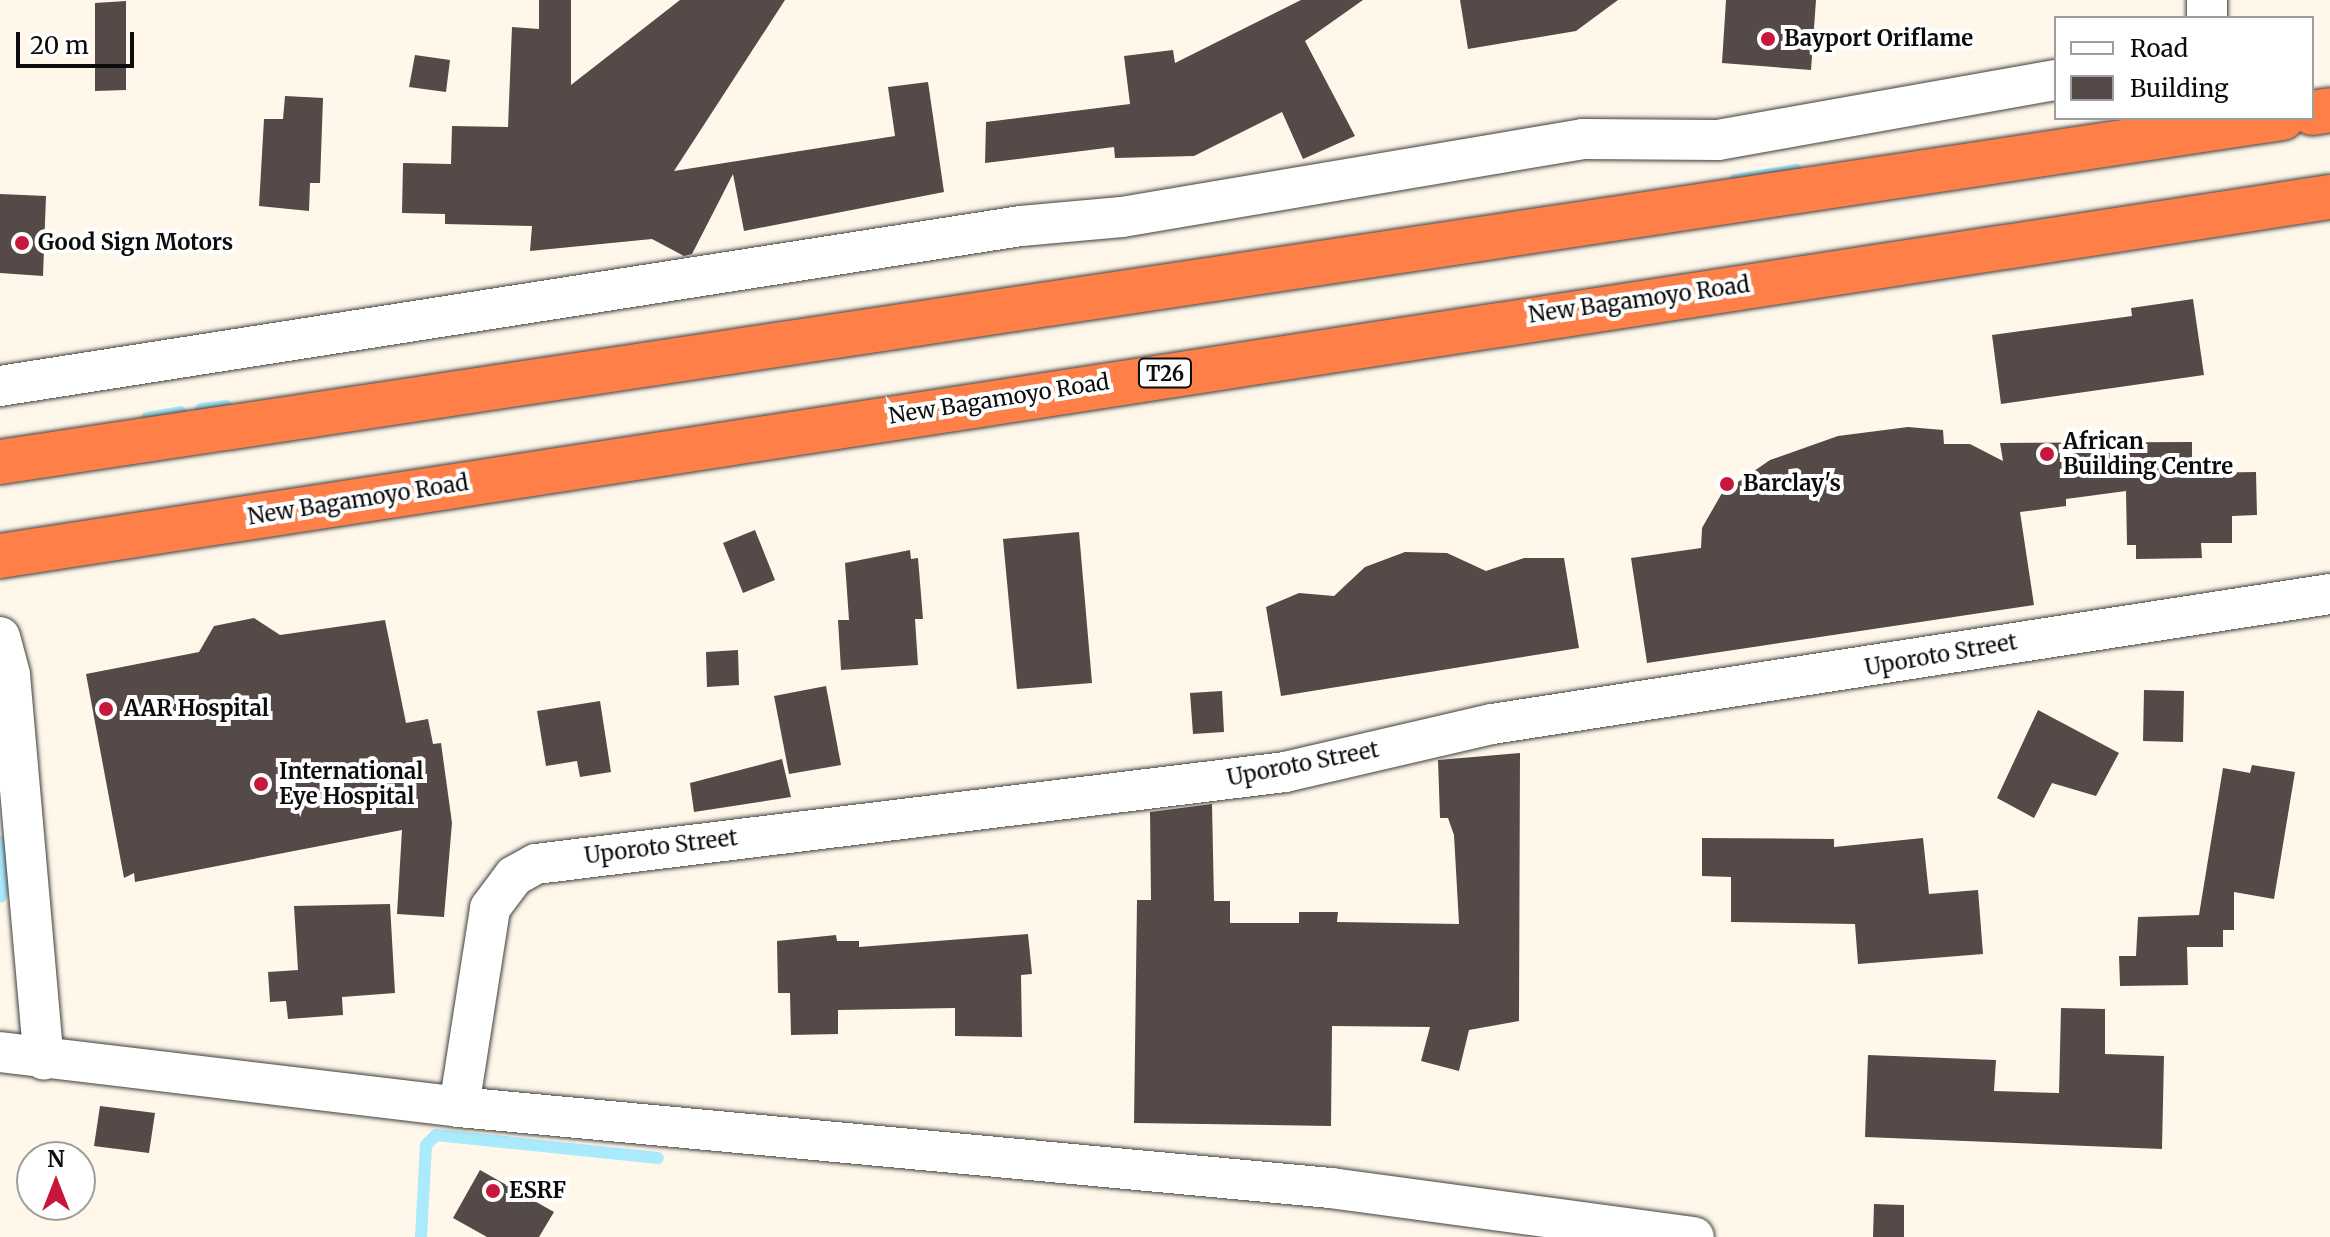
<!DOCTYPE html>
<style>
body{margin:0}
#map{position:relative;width:2330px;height:1237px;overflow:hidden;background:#fff8ea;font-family:Merriweather,serif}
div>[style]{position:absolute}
.stream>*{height:12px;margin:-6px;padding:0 6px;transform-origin:6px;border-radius:6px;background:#a9eafc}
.building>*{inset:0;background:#554a47}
.roads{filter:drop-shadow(0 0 2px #3f3f3f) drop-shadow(0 0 2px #3f3f3f)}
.minor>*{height:40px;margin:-20px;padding:0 20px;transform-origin:20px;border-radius:20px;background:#fff}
.highway>*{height:44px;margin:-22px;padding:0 22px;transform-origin:22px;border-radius:22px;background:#ff7f48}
.dots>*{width:22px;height:22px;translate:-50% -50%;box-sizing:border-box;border:4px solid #fff;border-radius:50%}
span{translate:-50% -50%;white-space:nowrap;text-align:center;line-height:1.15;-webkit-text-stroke:8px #fff;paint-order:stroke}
.shield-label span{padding:2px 6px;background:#fff;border:2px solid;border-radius:6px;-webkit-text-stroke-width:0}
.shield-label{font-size:20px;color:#0c0c0c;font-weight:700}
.poi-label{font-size:22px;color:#0c0c0c;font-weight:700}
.left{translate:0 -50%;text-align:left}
.street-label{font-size:22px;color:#0c0c0c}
.legend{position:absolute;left:2054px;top:16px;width:260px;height:104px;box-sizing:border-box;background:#fff;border:2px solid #9e9e9e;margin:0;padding:10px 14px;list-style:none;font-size:24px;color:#0c0c0c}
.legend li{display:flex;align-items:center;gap:16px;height:40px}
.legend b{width:40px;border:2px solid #9e9e9e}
.north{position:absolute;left:16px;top:1141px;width:80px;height:80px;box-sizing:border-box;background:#fff;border:2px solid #9e9e9e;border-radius:50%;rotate:0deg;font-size:22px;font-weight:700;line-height:32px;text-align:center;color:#0c0c0c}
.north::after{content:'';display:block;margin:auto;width:28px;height:36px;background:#c8173c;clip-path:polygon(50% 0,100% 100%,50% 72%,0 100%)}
.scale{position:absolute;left:16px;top:32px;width:118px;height:36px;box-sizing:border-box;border:4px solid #0c0c0c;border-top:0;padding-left:10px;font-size:24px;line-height:28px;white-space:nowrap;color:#0c0c0c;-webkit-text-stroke:6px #fff;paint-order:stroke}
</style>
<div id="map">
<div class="stream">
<div style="left:1735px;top:180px;width:62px;rotate:-9.3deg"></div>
<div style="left:201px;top:409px;width:25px;rotate:-7deg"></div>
<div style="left:147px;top:418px;width:34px;rotate:-10deg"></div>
<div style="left:0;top:842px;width:39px;rotate:80deg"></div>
<div style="left:7px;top:880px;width:18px;rotate:112deg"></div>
<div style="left:421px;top:1237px;width:92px;rotate:-86.9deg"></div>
<div style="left:426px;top:1145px;width:14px;rotate:-45deg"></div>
<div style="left:436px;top:1135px;width:223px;rotate:5.9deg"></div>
</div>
<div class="building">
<div style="clip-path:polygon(539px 0,571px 0,571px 85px,680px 0,785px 0,674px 171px,895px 136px,888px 87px,928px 82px,944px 192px,744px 231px,733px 174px,692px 254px,684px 256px,652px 239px,530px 251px,532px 226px,445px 224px,445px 214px,402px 213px,403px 163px,451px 164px,452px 126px,508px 127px,512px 27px,539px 29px)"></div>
<div style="clip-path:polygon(1301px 0,1363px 0,1305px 41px,1355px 136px,1303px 159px,1282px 112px,1194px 156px,1115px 158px,1114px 147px,985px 163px,986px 122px,1130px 104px,1124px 56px,1173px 50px,1175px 63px)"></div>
<div style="clip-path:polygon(1460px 0,1618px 0,1576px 31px,1468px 49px)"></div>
<div style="clip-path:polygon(1726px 0,1816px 0,1811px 70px,1722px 63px)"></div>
<div style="clip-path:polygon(126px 1px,126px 90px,95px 91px,95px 3px)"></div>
<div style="clip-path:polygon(415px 55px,450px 60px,446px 92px,409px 87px)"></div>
<div style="clip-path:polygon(285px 96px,323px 98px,320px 183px,310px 183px,309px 211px,259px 206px,264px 119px,283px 119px)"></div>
<div style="clip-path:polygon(0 194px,46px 196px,43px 276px,0 273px)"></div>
<div style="clip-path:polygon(2193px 299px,2204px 375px,2001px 404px,1992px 335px,2132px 316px,2131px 308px)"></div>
<div style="clip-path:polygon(1908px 427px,1943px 430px,1944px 444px,1970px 444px,2003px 461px,2000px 443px,2192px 442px,2192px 473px,2256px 472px,2257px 515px,2232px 516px,2232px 543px,2201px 543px,2202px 558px,2136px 559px,2136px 545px,2127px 545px,2126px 491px,2066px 499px,2066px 506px,2020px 512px,2034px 605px,1647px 663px,1631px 558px,1701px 548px,1702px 528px,1722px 493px,1770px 460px,1838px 436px)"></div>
<div style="clip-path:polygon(755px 530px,775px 580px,743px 593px,723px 543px)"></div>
<div style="clip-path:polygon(1079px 532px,1092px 683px,1017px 689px,1003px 539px)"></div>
<div style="clip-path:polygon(910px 550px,911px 559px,918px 558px,923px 619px,915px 619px,918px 665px,841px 670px,838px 620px,849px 620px,845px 563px)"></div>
<div style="clip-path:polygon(1405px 552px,1447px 553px,1486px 571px,1524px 558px,1564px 558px,1579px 648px,1281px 696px,1266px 607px,1299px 593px,1334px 596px,1365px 567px)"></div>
<div style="clip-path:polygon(254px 618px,280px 635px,385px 620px,406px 723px,428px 719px,433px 744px,441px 743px,452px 823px,444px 917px,397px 914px,402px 830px,135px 882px,134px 873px,124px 878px,86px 674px,199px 652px,214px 626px)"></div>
<div style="clip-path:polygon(738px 650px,739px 685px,707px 687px,706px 652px)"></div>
<div style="clip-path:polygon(826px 686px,841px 765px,789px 774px,774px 696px)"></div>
<div style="clip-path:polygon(2144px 690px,2184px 691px,2183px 742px,2143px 741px)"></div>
<div style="clip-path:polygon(1222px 691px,1224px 732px,1193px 734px,1190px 693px)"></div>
<div style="clip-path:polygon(600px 701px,611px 772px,580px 777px,577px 761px,546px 766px,537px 711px)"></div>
<div style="clip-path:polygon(2038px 710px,2119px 753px,2096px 796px,2052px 783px,2034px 818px,1997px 798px)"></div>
<div style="clip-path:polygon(1520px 753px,1519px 1021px,1469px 1030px,1459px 1071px,1421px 1061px,1430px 1027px,1332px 1026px,1331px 1126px,1134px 1123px,1137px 900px,1151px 900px,1150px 812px,1212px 804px,1214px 901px,1230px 901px,1230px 923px,1299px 923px,1299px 912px,1338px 912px,1337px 922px,1459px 924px,1454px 835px,1448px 818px,1440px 818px,1438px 760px)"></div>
<div style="clip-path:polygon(782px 759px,791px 797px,694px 812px,690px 783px)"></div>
<div style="clip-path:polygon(2252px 765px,2295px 772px,2274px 899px,2234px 892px,2234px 930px,2223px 930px,2223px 947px,2187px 947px,2188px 985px,2120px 986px,2119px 956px,2136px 956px,2138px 917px,2199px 915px,2223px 768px,2250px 773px)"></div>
<div style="clip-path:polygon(1702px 838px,1834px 839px,1834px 847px,1923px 838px,1929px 894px,1978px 890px,1983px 954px,1858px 964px,1855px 924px,1731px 922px,1731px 877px,1702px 876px)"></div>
<div style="clip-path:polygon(390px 904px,395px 993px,342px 997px,343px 1015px,288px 1019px,286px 1001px,270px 1002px,268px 972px,298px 970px,294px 906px)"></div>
<div style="clip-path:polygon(1028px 934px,1032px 974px,1021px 975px,1022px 1037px,955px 1036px,955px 1008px,838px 1010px,838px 1034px,791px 1035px,790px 993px,778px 993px,777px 941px,836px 935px,837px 941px,859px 941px,859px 947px)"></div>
<div style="clip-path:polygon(2061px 1008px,2105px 1009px,2105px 1054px,2164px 1056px,2162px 1149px,1865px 1137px,1868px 1055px,1996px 1060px,1994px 1091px,2059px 1093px)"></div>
<div style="clip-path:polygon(100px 1106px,155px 1113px,149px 1153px,94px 1146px)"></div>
<div style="clip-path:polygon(480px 1170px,554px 1212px,539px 1237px,487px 1237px,453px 1218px)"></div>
<div style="clip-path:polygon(1874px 1204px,1904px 1205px,1904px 1237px,1873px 1237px)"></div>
</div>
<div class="roads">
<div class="minor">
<div style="left:2207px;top:18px;width:18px;rotate:-90deg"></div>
<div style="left:0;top:386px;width:1033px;rotate:-8.91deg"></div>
<div style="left:1021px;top:226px;width:101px;rotate:-5.1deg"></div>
<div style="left:1122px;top:217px;width:468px;rotate:-9.6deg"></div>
<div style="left:1583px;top:139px;width:135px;rotate:0.4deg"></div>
<div style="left:1718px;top:140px;width:343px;rotate:-10.1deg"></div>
<div style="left:0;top:637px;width:39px;rotate:75deg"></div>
<div style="left:10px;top:675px;width:386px;rotate:85deg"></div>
<div style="left:0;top:1052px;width:462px;rotate:6.8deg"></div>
<div style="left:459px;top:1107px;width:876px;rotate:5.31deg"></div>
<div style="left:1331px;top:1188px;width:366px;rotate:7.7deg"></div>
<div style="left:459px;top:1107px;width:201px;rotate:-81.1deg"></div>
<div style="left:490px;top:908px;width:40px;rotate:-53deg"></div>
<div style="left:514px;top:876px;width:25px;rotate:-29deg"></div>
<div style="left:536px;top:864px;width:755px;rotate:-7deg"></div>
<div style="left:1285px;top:772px;width:212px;rotate:-13.1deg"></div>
<div style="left:1492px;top:724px;width:848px;rotate:-8.82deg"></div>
</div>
<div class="highway">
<div style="left:2312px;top:113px;width:18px;rotate:-9deg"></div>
<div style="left:0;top:462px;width:2308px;rotate:-8.57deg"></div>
<div style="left:0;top:556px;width:2357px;rotate:-8.76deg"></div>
</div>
</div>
<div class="dots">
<div style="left:1768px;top:39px;background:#c8173c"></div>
<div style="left:22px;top:243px;background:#c8173c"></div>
<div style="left:2047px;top:454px;background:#c8173c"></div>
<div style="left:1727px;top:484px;background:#c8173c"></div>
<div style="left:106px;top:709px;background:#c8173c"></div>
<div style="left:261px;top:784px;background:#c8173c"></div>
<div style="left:493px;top:1191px;background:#c8173c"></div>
</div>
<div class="shield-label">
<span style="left:1165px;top:373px">T26</span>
</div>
<div class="poi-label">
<span class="left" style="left:1784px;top:39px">Bayport Oriflame</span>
<span class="left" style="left:38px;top:243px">Good Sign Motors</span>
<span class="left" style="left:2063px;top:454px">African<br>Building Centre</span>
<span class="left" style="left:1743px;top:484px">Barclay's</span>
<span class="left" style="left:124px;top:709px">AAR Hospital</span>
<span class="left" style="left:279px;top:784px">International<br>Eye Hospital</span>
<span class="left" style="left:509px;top:1191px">ESRF</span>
</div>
<div class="street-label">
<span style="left:1639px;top:300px;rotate:-8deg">New Bagamoyo Road</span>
<span style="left:999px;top:399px;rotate:-9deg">New Bagamoyo Road</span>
<span style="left:358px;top:500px;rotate:-9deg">New Bagamoyo Road</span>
<span style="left:1941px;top:655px;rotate:-10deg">Uporoto Street</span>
<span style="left:1303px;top:764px;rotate:-11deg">Uporoto Street</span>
<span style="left:661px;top:847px;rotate:-7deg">Uporoto Street</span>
</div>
<ul class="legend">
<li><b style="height:10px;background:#fff"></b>Road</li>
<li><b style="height:22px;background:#554a47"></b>Building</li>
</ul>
<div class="north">N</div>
<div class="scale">20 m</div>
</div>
